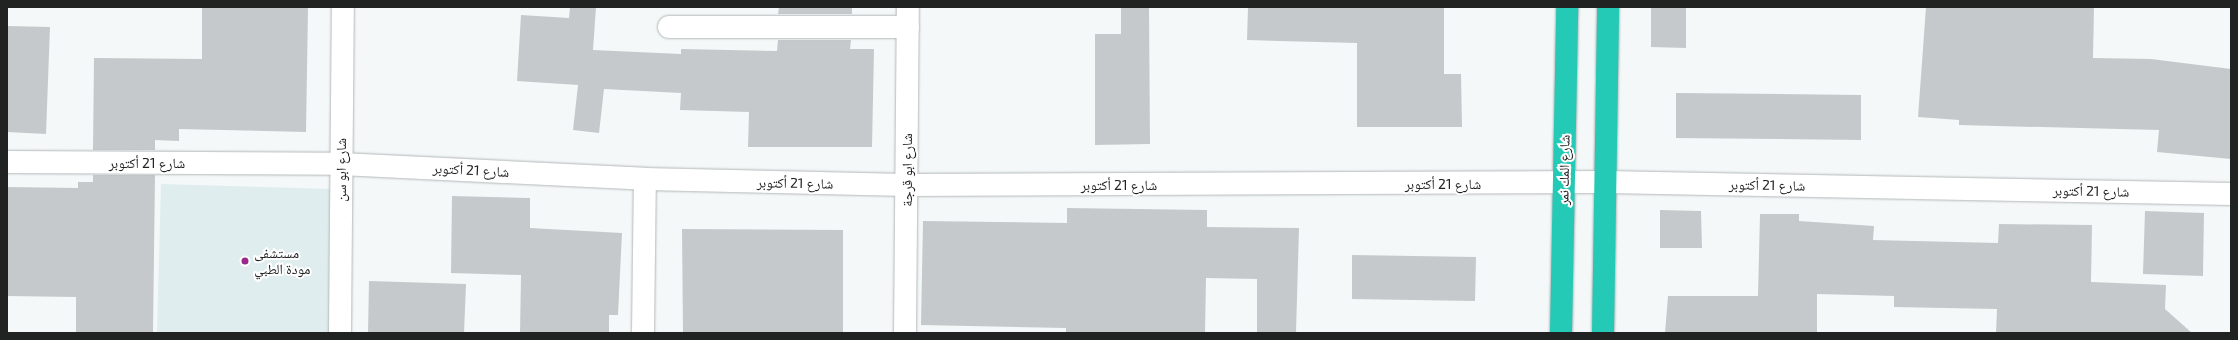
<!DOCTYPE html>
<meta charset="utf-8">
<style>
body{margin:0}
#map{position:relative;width:2238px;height:340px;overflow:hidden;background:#f4f8f8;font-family:"Exo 2","Noto Naskh Arabic",sans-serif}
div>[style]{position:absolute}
.built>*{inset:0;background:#dfedef}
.building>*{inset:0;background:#c6c9cb}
.roads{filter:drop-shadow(0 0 1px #b3b7b8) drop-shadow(0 0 1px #b3b7b8)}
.minor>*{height:22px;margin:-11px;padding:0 11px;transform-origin:11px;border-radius:11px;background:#fff}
.highway>*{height:22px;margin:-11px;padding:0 11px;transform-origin:11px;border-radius:11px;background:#25cab6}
.dots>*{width:11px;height:11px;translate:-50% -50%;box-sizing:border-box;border:2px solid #fff;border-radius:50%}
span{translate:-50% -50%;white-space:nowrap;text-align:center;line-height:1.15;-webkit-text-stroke:4px #fff;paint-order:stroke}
.street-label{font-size:14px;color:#212222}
.poi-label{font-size:14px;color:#212222}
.left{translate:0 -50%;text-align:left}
.frame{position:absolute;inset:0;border:8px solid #212222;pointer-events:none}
</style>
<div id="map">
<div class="built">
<div style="clip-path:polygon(161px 184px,334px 189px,330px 333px,157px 333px)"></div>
</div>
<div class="building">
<div style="clip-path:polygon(202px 7px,308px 7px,306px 132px,179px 129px,179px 141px,155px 140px,155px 150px,93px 150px,94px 58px,202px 59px)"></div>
<div style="clip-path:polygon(570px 7px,596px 7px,593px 50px,681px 54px,681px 49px,777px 51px,778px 40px,851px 40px,850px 49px,874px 49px,872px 147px,748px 147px,749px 112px,680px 110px,681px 93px,604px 89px,599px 133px,573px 130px,578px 85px,517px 81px,521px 15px,569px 18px)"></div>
<div style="clip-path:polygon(779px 7px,852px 7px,852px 14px,778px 14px)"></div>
<div style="clip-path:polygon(1121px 7px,1149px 7px,1150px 144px,1095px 145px,1095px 34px,1121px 34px)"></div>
<div style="clip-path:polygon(1248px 7px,1444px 7px,1444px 74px,1461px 74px,1462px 127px,1357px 127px,1357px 43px,1247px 40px)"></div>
<div style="clip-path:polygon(1651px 7px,1686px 7px,1686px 48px,1651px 47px)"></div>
<div style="clip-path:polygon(1926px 7px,2094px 7px,2093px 58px,2151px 59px,2231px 69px,2231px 159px,2157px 152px,2159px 130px,1959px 125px,1959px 120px,1918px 117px)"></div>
<div style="clip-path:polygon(7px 26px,50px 27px,46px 134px,7px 132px)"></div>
<div style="clip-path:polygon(1676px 93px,1861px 95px,1861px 140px,1676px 138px)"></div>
<div style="clip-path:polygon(93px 175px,155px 175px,153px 333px,76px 333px,76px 297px,7px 296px,7px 187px,78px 188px,78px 182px,93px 182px)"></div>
<div style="clip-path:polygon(452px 196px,530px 198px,530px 228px,622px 233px,618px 315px,609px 315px,609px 333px,520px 333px,521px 275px,451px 273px)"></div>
<div style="clip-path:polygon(1067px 208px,1207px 210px,1207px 227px,1299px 228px,1296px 333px,1257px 333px,1257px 279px,1206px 278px,1205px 333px,1066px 333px,1066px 328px,921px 325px,923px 221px,1067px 223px)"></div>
<div style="clip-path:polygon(1660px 210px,1701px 211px,1702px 248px,1660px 248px)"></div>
<div style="clip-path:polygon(2145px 211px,2204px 213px,2203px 276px,2143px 274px)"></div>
<div style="clip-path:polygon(1760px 214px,1799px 214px,1799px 221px,1874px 226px,1873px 240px,1998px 243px,1999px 224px,2092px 225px,2091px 282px,2166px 285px,2165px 309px,2192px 333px,1996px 333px,1997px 309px,1894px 307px,1894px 296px,1817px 294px,1817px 333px,1665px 333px,1668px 296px,1758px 296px)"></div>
<div style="clip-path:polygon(682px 229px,843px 230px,843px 333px,683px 333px)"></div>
<div style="clip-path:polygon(1352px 255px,1476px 257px,1475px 301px,1352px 299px)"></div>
<div style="clip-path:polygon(369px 281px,466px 284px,464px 333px,368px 333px)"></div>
</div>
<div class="roads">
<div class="minor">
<div style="left:669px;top:27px;width:239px"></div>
<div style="left:7px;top:162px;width:334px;rotate:0.3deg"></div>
<div style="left:341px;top:164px;width:304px;rotate:2.8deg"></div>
<div style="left:645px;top:179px;width:261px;rotate:1.3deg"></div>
<div style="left:906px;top:185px;width:700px;rotate:-0.25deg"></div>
<div style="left:1606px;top:182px;width:625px;rotate:1.1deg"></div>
<div style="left:340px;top:333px;width:326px;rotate:-89.5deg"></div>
<div style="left:643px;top:333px;width:154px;rotate:-89.3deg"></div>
<div style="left:905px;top:333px;width:326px;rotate:-89.5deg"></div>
</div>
<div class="highway">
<div style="left:1561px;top:333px;width:326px;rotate:-88.9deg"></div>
<div style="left:1603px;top:333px;width:326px;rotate:-89.1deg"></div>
</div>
</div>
<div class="dots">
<div style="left:245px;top:261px;background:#992988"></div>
</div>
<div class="street-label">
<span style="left:147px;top:163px">شارع 21 أكتوبر</span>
<span style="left:341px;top:170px;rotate:-90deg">شارع ابو سن</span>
<span style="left:471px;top:170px;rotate:3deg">شارع 21 أكتوبر</span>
<span style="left:907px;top:170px;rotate:-90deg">شارع ابو قرجة</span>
<span style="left:1564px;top:170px;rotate:-89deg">شارع المك نمر</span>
<span style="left:795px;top:183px;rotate:1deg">شارع 21 أكتوبر</span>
<span style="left:1443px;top:184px">شارع 21 أكتوبر</span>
<span style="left:1119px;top:185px">شارع 21 أكتوبر</span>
<span style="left:1767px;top:185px;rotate:1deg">شارع 21 أكتوبر</span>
<span style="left:2091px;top:191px;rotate:1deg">شارع 21 أكتوبر</span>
</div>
<div class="poi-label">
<span class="left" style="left:254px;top:261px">مستشفى<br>مودة الطبي</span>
</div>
<div class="frame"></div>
</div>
